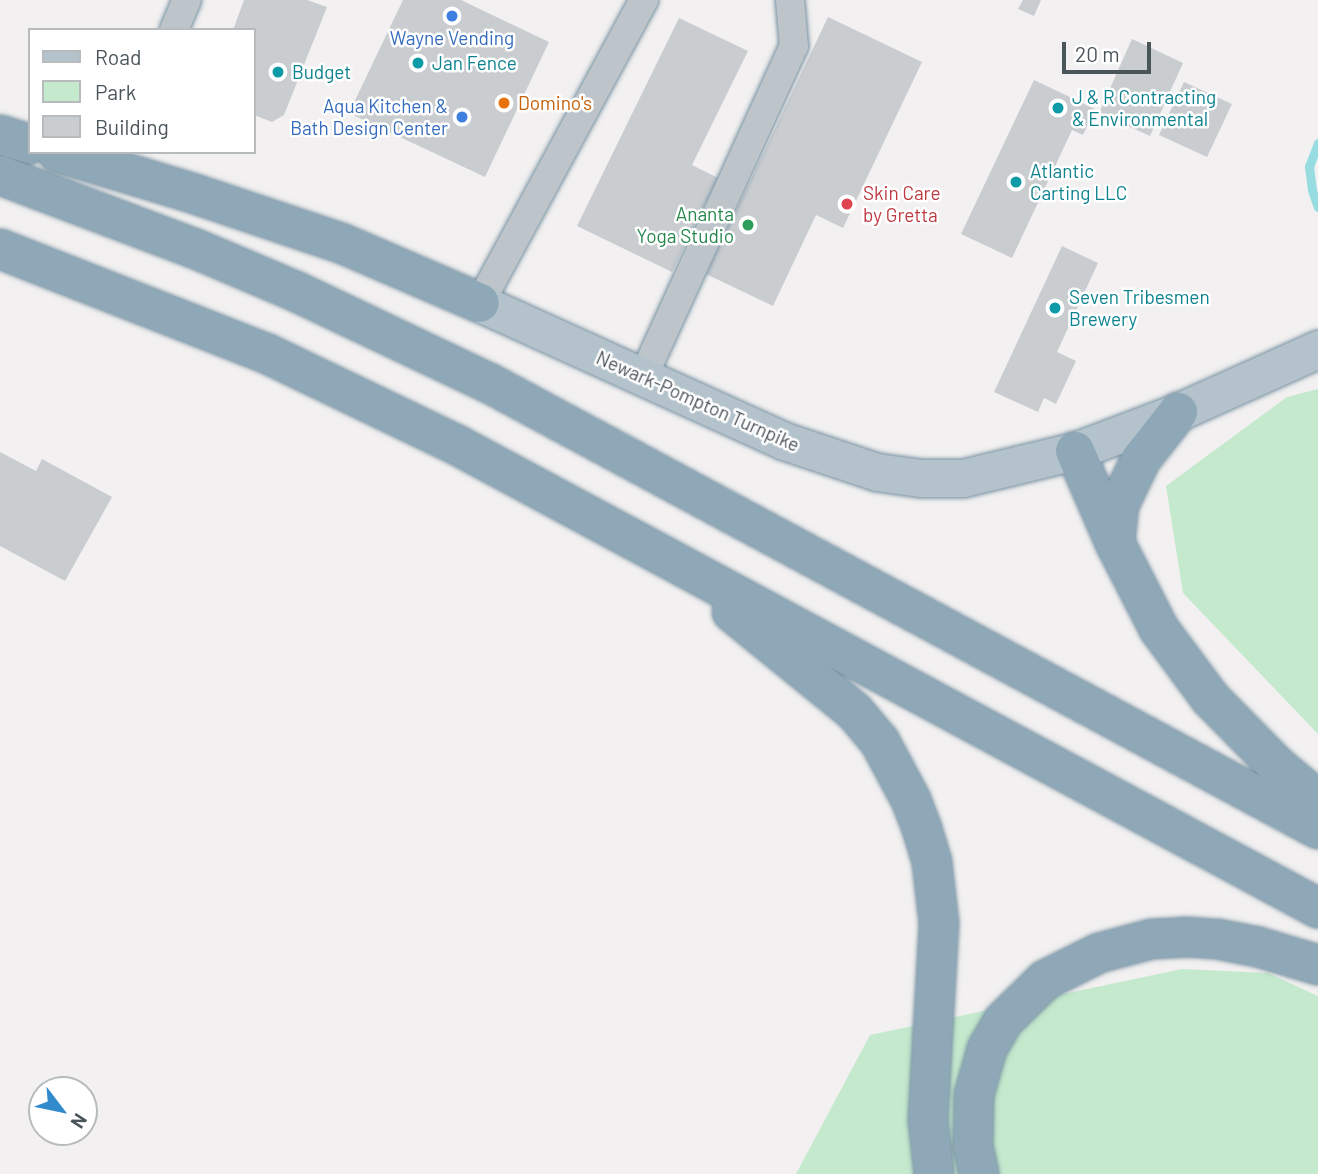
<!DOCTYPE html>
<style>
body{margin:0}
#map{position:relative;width:1318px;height:1174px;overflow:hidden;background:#f2f0f0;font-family:Barlow,sans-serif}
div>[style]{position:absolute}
.green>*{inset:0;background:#c4e9cd}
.stream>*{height:9px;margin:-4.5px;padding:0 4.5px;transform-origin:4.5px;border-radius:4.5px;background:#96dce1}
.building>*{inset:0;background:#cacdd0}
.roads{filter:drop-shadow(0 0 2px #7993a3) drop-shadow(0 0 2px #7993a3)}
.minor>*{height:28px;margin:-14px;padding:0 14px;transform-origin:14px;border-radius:14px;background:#bdc5ca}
.major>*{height:37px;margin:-18.5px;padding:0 18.5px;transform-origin:18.5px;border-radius:18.5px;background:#b3c2cb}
.highway>*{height:38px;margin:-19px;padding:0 19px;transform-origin:19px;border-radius:19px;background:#8ea8b8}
.dots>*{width:19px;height:19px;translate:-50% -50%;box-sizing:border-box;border:4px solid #fff;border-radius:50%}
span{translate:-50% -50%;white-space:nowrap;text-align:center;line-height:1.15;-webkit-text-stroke:5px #fff;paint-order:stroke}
.shop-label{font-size:19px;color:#366cbe}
.right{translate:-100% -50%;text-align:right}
.culture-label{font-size:19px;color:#0d838f}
.left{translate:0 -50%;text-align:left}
.food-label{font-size:19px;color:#c56008}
.health-label{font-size:19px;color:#be3a42}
.leisure-label{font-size:19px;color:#27864d}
.street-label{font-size:19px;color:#4a555a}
.legend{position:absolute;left:28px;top:28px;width:228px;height:126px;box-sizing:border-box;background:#fff;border:2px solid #b7bbbd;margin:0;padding:9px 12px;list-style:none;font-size:21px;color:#4a555a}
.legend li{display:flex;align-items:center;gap:14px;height:35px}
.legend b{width:35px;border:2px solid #b7bbbd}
.north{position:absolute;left:28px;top:1076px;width:70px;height:70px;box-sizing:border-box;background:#fff;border:2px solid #b7bbbd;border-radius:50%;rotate:122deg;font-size:19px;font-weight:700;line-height:28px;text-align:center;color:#4a555a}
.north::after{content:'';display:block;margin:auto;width:24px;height:32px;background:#318acb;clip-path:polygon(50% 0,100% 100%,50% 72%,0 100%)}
.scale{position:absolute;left:1062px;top:42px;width:89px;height:32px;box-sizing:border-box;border:4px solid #4a555a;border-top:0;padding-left:9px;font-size:21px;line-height:24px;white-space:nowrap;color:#4a555a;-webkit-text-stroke:5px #fff;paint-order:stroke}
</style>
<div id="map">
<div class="green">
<div style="clip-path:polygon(1318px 389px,1318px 734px,1183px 593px,1166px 486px,1287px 397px)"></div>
<div style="clip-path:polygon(1182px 969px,1268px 973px,1318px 996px,1318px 1174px,796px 1174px,870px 1035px)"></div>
</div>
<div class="stream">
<div style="left:1318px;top:143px;width:25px;rotate:111deg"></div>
<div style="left:1309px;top:166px;width:24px;rotate:83deg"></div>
<div style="left:1312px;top:190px;width:18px;rotate:71deg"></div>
</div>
<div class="building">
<div style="clip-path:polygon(244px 0,307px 0,327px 7px,284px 115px,272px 122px,254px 115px,254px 30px,233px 30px)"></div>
<div style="clip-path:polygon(403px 0,461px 0,549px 42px,485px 177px,349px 113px)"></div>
<div style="clip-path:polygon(1023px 0,1041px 0,1034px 16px,1018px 9px)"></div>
<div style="clip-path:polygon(828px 17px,922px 62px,843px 228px,816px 215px,773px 306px,706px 274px)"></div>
<div style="clip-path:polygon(679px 18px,748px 51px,692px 165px,718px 178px,672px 272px,577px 226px)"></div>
<div style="clip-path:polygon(1132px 39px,1183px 63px,1150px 136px,1099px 113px)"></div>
<div style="clip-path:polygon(1034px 80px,1095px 109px,1083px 135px,1072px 130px,1012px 258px,961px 234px)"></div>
<div style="clip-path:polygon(1184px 82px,1232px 104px,1207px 157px,1159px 135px)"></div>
<div style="clip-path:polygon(1062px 246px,1098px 263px,1057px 352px,1076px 361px,1056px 404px,1044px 398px,1038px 412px,994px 392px)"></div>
<div style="clip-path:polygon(0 452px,36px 471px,42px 459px,112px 497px,65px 581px,0 546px)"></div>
</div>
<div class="roads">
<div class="minor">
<div style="left:174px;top:30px;width:33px;rotate:-67deg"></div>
<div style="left:480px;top:303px;width:345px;rotate:-61.6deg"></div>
<div style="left:643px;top:377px;width:364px;rotate:-65.5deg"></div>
<div style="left:794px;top:46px;width:46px;rotate:-95deg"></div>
</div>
<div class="major">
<div style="left:480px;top:303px;width:334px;rotate:24.4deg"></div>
<div style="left:784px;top:441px;width:98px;rotate:18.4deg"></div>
<div style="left:877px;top:472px;width:43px;rotate:7.9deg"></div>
<div style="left:920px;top:478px;width:43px"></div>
<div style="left:963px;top:478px;width:115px;rotate:-13.6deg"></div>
<div style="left:1075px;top:451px;width:110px;rotate:-20.7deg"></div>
<div style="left:1178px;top:412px;width:154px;rotate:-24.2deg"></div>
</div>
<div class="highway">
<div style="left:0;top:135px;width:31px;rotate:17deg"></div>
<div style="left:57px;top:152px;width:144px;rotate:16.9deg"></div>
<div style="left:195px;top:194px;width:154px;rotate:18.6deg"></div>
<div style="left:341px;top:243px;width:151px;rotate:23.3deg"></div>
<div style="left:0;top:175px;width:210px;rotate:20.7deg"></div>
<div style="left:196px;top:249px;width:108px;rotate:23deg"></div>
<div style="left:295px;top:291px;width:217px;rotate:25.4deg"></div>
<div style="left:491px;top:384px;width:939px;rotate:28.28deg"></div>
<div style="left:0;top:249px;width:288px;rotate:21.4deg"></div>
<div style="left:268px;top:354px;width:210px;rotate:25.7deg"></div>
<div style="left:457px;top:445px;width:978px;rotate:28.27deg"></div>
<div style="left:1075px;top:451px;width:100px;rotate:66.5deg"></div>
<div style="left:1115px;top:543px;width:97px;rotate:62.9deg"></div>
<div style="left:1159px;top:629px;width:86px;rotate:53.5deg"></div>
<div style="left:1210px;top:698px;width:97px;rotate:45.4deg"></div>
<div style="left:1278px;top:767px;width:52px;rotate:39.5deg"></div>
<div style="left:1115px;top:543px;width:38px;rotate:-84deg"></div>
<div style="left:1119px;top:505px;width:51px;rotate:-64.4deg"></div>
<div style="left:1141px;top:459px;width:60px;rotate:-51.8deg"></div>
<div style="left:732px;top:612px;width:157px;rotate:39.1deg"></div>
<div style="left:854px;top:711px;width:40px;rotate:50deg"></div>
<div style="left:880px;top:742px;width:66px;rotate:61.9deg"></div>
<div style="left:911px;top:800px;width:31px;rotate:69deg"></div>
<div style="left:922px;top:829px;width:34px;rotate:73deg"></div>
<div style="left:932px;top:862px;width:61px;rotate:83.5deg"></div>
<div style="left:939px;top:923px;width:197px;rotate:93.2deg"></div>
<div style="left:928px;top:1120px;width:54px;rotate:83.7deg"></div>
<div style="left:979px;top:1174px;width:29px;rotate:-102deg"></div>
<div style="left:973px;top:1146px;width:51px;rotate:-88.9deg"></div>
<div style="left:974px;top:1095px;width:48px;rotate:-74.2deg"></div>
<div style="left:987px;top:1049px;width:32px;rotate:-60deg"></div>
<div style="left:1003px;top:1021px;width:59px;rotate:-44.3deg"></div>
<div style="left:1045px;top:980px;width:60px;rotate:-26.6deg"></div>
<div style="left:1099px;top:953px;width:55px;rotate:-14.8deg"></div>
<div style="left:1152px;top:939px;width:34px;rotate:-3deg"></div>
<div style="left:1186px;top:937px;width:31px;rotate:4deg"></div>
<div style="left:1217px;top:939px;width:42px;rotate:11deg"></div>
<div style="left:1258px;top:947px;width:63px;rotate:16.7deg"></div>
</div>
</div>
<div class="dots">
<div style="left:452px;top:16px;background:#3f7fe0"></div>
<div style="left:418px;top:63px;background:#0f9aa8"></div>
<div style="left:278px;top:72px;background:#0f9aa8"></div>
<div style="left:504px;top:103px;background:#e8710a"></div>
<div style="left:1058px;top:108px;background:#0f9aa8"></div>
<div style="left:462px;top:117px;background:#3f7fe0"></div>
<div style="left:1016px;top:182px;background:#0f9aa8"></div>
<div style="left:847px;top:204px;background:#e0444e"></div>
<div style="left:748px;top:225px;background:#2e9e5b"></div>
<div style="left:1055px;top:308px;background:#0f9aa8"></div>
</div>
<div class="shop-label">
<span style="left:452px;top:38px">Wayne Vending</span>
<span class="right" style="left:448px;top:117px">Aqua Kitchen &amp;<br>Bath Design Center</span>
</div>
<div class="culture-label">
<span class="left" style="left:432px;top:63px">Jan Fence</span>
<span class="left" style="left:292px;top:72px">Budget</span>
<span class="left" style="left:1072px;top:108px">J &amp; R Contracting<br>&amp; Environmental</span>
<span class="left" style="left:1030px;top:182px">Atlantic<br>Carting LLC</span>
<span class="left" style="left:1069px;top:308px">Seven Tribesmen<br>Brewery</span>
</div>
<div class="food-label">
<span class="left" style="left:518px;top:103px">Domino's</span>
</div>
<div class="health-label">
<span class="left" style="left:863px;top:204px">Skin Care<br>by Gretta</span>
</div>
<div class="leisure-label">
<span class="right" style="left:734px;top:225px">Ananta<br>Yoga Studio</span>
</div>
<div class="street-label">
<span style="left:698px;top:401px;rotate:24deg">Newark-Pompton Turnpike</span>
</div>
<ul class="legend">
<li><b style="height:9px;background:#b3c2cb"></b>Road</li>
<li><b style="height:19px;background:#c4e9cd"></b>Park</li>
<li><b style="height:19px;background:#cacdd0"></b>Building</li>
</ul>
<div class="north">N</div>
<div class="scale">20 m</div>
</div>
